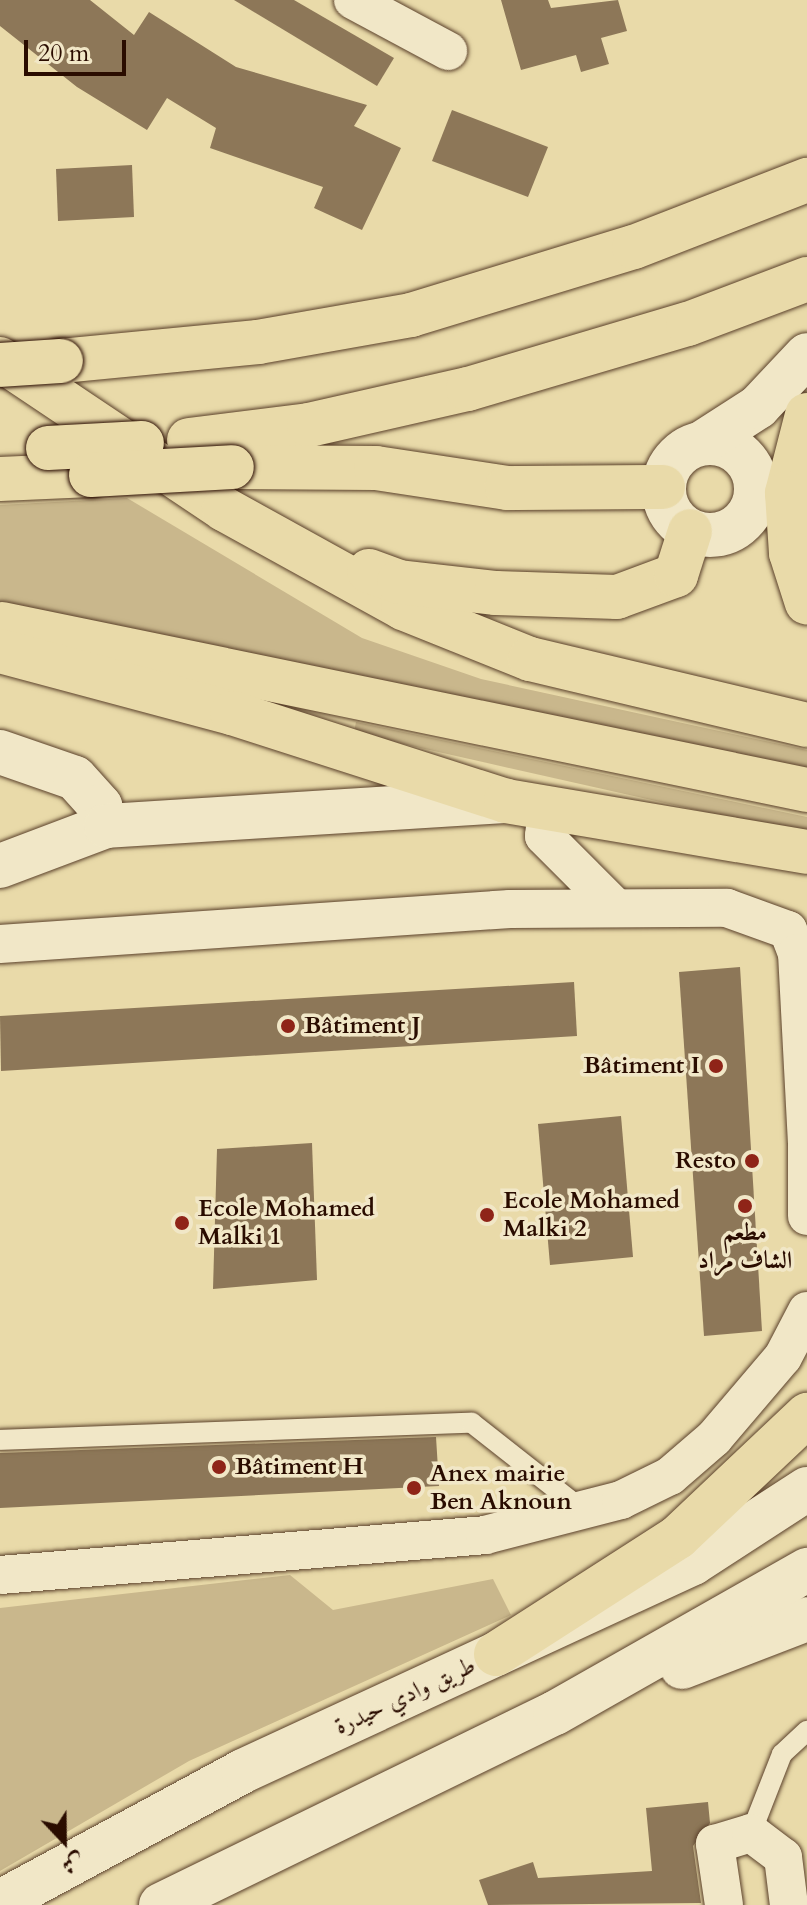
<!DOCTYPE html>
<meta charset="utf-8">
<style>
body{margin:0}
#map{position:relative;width:807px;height:1905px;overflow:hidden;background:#e9daa9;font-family:Cardo,Amiri,serif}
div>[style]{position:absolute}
.green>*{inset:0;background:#c9b78c}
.building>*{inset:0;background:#8d7758}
.roads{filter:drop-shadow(0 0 2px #5a402a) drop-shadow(0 0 2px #5a402a)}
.lane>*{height:20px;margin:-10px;padding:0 10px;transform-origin:10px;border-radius:10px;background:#f1e7c7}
.street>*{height:38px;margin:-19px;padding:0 19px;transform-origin:19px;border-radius:19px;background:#f1e7c7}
.secondary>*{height:44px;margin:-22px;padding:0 22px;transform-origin:22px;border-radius:22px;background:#f1e7c7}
.secondary>.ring{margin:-22px;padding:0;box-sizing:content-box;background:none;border:44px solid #f1e7c7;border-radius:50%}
.highway>*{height:44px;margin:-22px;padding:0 22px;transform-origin:22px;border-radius:22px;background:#e9daa9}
.bridges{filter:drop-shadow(0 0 2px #2a0c00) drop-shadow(0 0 2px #2a0c00)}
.highway-bridge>*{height:44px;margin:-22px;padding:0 22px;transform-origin:22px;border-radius:22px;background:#e9daa9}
.dots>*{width:22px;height:22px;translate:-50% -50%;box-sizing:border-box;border:4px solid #f1e7c7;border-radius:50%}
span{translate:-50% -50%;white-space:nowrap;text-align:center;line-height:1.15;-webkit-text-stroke:7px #f1e7c7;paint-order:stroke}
.poi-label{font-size:24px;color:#2a0c00;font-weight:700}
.left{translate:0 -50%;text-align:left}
.right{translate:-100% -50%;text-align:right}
.street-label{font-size:24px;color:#2a0c00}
.north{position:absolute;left:24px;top:1801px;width:80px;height:80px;-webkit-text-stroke:6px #f1e7c7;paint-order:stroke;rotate:158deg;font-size:22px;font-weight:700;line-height:32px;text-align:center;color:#2a0c00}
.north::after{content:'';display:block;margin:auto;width:28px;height:36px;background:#2a0c00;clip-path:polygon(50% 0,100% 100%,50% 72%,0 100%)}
.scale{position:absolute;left:24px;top:40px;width:102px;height:36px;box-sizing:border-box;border:4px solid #2a0c00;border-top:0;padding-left:10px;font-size:24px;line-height:28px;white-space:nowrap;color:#2a0c00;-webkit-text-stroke:6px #f1e7c7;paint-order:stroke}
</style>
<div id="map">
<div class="green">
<div style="clip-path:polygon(127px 498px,362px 638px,481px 679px,807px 750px,807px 769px,0 610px,0 505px)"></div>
<div style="clip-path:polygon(356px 722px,807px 817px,807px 835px,354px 733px)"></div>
<div style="clip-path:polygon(290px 1575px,333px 1610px,493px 1579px,511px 1615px,189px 1761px,0 1871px,0 1608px)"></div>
</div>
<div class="building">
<div style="clip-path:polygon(0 0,90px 0,134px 35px,149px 12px,236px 67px,367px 105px,354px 126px,401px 148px,362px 230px,314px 208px,323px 187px,210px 148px,216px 128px,167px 98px,147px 130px,77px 87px,0 26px)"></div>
<div style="clip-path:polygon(234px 0,294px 0,394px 58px,377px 86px)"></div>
<div style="clip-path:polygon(501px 0,548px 0,551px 8px,618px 0,627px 31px,601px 38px,609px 64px,581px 72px,576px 55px,521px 70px)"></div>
<div style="clip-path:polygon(452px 110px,548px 147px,528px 197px,432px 161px)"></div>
<div style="clip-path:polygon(132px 165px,134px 217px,58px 221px,56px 169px)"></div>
<div style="clip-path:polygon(740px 967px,762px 1331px,704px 1336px,679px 972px)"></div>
<div style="clip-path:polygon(574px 982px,577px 1036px,1px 1071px,0 1016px)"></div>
<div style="clip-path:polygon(621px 1116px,633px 1257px,550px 1265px,538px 1124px)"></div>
<div style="clip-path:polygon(312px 1143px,317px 1280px,213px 1289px,217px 1149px)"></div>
<div style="clip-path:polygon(436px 1437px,439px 1486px,0 1508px,0 1453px)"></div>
<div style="clip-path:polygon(708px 1802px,710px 1823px,693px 1846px,701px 1903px,488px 1905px,479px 1880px,533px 1862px,538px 1878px,652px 1871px,646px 1808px)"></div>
</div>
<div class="roads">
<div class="lane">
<div style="left:0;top:1440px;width:472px;rotate:-2.1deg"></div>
<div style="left:472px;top:1423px;width:144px;rotate:38.2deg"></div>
<div style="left:751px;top:1833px;width:85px;rotate:-68.6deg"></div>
<div style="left:782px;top:1754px;width:34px;rotate:-43deg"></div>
</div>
<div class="street">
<div style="left:353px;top:0;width:108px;rotate:28.2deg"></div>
<div style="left:547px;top:811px;width:25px;rotate:97deg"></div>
<div style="left:544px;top:836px;width:100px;rotate:45deg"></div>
<div style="left:0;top:944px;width:511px;rotate:-3.93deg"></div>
<div style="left:510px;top:909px;width:217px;rotate:-0.3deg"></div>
<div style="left:727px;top:908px;width:65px;rotate:19.8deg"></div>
<div style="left:788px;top:930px;width:25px;rotate:69deg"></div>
<div style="left:797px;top:953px;width:189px;rotate:87deg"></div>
<div style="left:807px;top:1144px;width:72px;rotate:90deg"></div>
<div style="left:0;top:1575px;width:487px;rotate:-4.7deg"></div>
<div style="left:485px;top:1535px;width:140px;rotate:-14.4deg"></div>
<div style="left:621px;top:1500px;width:55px;rotate:-26.1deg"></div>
<div style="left:670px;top:1476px;width:58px;rotate:-40.8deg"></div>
<div style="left:714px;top:1438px;width:106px;rotate:-49.6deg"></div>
<div style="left:783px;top:1357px;width:52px;rotate:-62.4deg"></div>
<div style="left:724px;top:1905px;width:62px;rotate:-98.4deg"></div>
<div style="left:715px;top:1844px;width:38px;rotate:-17deg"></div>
<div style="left:751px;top:1833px;width:40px;rotate:37deg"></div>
<div style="left:783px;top:1857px;width:48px;rotate:82.9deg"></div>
</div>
<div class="secondary">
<div class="ring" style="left:664px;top:443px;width:48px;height:48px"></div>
<div style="left:702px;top:443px;width:67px;rotate:-32.7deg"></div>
<div style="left:758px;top:407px;width:71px;rotate:-46.7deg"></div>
<div style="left:0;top:752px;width:79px;rotate:19.1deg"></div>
<div style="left:75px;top:778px;width:38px;rotate:48deg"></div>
<div style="left:100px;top:806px;width:21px;rotate:73deg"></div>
<div style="left:0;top:866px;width:113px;rotate:-20.7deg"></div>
<div style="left:106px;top:826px;width:401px;rotate:-3.6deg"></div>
<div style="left:682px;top:1667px;width:134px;rotate:-21deg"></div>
<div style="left:0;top:1902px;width:276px;rotate:-28.3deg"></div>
<div style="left:243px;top:1771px;width:496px;rotate:-24.8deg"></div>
<div style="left:693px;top:1563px;width:136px;rotate:-33deg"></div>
<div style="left:161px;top:1905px;width:438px;rotate:-26deg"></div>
<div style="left:555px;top:1713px;width:290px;rotate:-29.6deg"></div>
</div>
<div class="highway">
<div style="left:0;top:359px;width:270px;rotate:33.8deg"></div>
<div style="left:224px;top:509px;width:205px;rotate:28.9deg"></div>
<div style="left:403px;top:608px;width:137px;rotate:21.9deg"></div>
<div style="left:530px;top:659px;width:285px;rotate:13.4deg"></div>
<div style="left:61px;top:361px;width:198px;rotate:-5.5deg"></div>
<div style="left:258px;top:342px;width:155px;rotate:-10deg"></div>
<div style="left:411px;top:315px;width:233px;rotate:-17deg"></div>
<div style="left:634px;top:247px;width:186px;rotate:-21.2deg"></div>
<div style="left:807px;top:415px;width:81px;rotate:104.4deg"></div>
<div style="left:787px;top:493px;width:60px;rotate:86.2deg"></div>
<div style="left:791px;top:553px;width:52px;rotate:72.3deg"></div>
<div style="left:189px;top:440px;width:121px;rotate:-7.1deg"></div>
<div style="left:309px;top:425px;width:163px;rotate:-12.8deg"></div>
<div style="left:468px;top:389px;width:229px;rotate:-16.5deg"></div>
<div style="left:688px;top:324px;width:127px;rotate:-20.7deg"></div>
<div style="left:232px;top:467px;width:144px;rotate:0.4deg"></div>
<div style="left:376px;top:468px;width:133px;rotate:8.7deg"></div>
<div style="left:507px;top:488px;width:156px;rotate:-0.4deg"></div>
<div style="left:0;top:479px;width:91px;rotate:-2.5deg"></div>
<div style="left:369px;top:571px;width:32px;rotate:20deg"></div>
<div style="left:399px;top:582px;width:98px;rotate:6.5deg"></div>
<div style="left:496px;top:593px;width:121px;rotate:1.9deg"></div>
<div style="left:617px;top:597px;width:63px;rotate:-20.4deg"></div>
<div style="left:676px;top:575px;width:46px;rotate:-72.3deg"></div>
<div style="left:2px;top:624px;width:822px;rotate:11.65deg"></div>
<div style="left:0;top:651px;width:240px;rotate:15deg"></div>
<div style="left:232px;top:713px;width:288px;rotate:17.8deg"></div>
<div style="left:506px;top:801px;width:305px;rotate:9.6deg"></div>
<div style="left:496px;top:1654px;width:216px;rotate:-32.7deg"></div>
<div style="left:678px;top:1537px;width:178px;rotate:-43.4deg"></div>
</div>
</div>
<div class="bridges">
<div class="highway-bridge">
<div style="left:0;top:365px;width:61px;rotate:-3.8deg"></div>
<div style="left:48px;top:448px;width:94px;rotate:-3deg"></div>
<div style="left:91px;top:475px;width:141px;rotate:-3.2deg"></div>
</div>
</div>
<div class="dots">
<div style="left:288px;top:1026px;background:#8f2418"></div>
<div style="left:716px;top:1066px;background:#8f2418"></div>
<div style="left:752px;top:1161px;background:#8f2418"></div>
<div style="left:745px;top:1206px;background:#8f2418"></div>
<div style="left:487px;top:1215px;background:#8f2418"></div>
<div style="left:182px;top:1223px;background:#8f2418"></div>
<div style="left:219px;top:1467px;background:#8f2418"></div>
<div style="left:414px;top:1488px;background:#8f2418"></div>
</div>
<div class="poi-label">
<span class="left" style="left:304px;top:1026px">Bâtiment J</span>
<span class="right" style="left:700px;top:1066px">Bâtiment I</span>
<span class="right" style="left:736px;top:1161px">Resto</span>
<span class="left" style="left:503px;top:1215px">Ecole Mohamed<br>Malki 2</span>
<span class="left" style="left:198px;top:1223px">Ecole Mohamed<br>Malki 1</span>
<span style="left:745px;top:1247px">مطعم<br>الشاف مراد</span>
<span class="left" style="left:235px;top:1467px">Bâtiment H</span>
<span class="left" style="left:430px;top:1488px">Anex mairie<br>Ben Aknoun</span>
</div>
<div class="street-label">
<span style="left:405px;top:1696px;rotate:-25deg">طريق وادي حيدرة</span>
</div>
<div class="north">ش</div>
<div class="scale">20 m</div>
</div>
